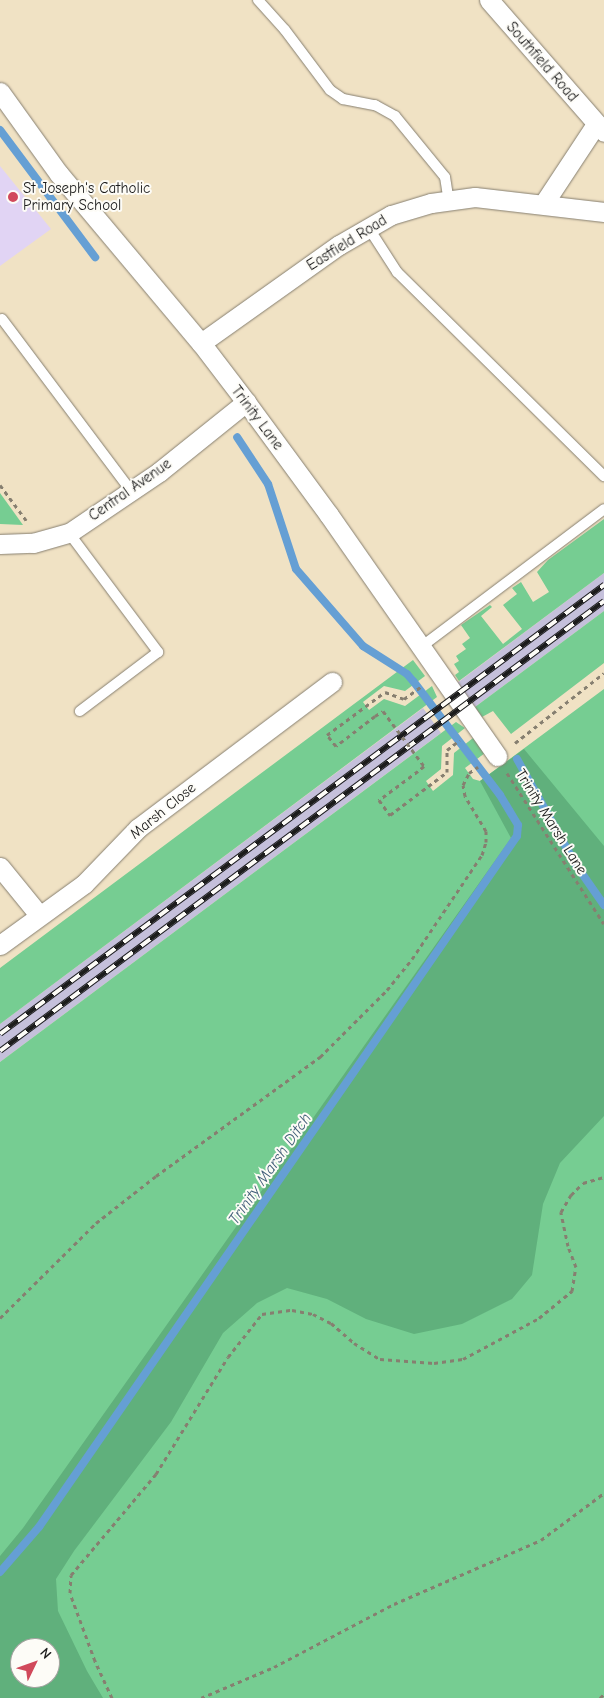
<!DOCTYPE html>
<style>
body{margin:0}
#map{position:relative;width:604px;height:1698px;overflow:hidden;background:#f0e2c4;font-family:"Comic Neue",sans-serif}
div>[style]{position:absolute}
.built>*{inset:0;background:#e1d4f4}
.industrial>*{inset:0;background:#c5c0db}
.green>*{inset:0;background:#76cd92}
.forest>*{inset:0;background:#60b07c}
.stream>*{height:8px;margin:-4px;padding:0 4px;transform-origin:4px;border-radius:4px;background:#659fd4}
.path>*{height:3px;margin-top:-1.5px;transform-origin:0;background:repeating-linear-gradient(90deg,#867f70 0 4px,transparent 0 8px)}
.roads{filter:drop-shadow(0 0 1px #867f70) drop-shadow(0 0 1px #867f70)}
.service>*{height:10px;margin:-5px;padding:0 5px;transform-origin:5px;border-radius:5px;background:#fff}
.minor>*{height:19px;margin:-9.5px;padding:0 9.5px;transform-origin:9.5px;border-radius:9.5px;background:#fff}
.rail>*{height:5.5px;margin-top:-2.75px;transform-origin:0;background:repeating-linear-gradient(90deg,#fdfcf7 0 11px,#1c1c1c 0 22px);box-sizing:border-box;border-block:1px solid #1c1c1c}
.path-bridge>*{height:3px;margin-top:-1.5px;transform-origin:0;background:repeating-linear-gradient(90deg,#867f70 0 4px,transparent 0 8px)}
.dots>*{width:14px;height:14px;translate:-50% -50%;box-sizing:border-box;border:2px solid #fdfcf7;border-radius:50%}
span{translate:-50% -50%;white-space:nowrap;text-align:center;line-height:1.15;-webkit-text-stroke:4px #fdfcf7;paint-order:stroke}
.street-label{font-size:15px;color:#1c1c1c}
.poi-label{font-size:15px;color:#1c1c1c}
.left{translate:0 -50%;text-align:left}
.water-label{font-size:16px;color:#405e78;font-style:italic}
.north{position:absolute;left:10px;top:1638px;width:50px;height:50px;box-sizing:border-box;background:#fdfcf7;border:1px solid #a3a29f;border-radius:50%;rotate:48deg;font-size:14px;font-weight:700;line-height:20px;text-align:center;color:#1c1c1c}
.north::after{content:'';display:block;margin:auto;width:18px;height:22px;background:#d1495b;clip-path:polygon(50% 0,100% 100%,50% 72%,0 100%)}
</style>
<div id="map">
<div class="built">
<div style="clip-path:polygon(0 166px,51px 229px,0 266px)"></div>
</div>
<div class="industrial">
<div style="clip-path:polygon(604px 573px,604px 611px,475px 707px,457px 683px)"></div>
<div style="clip-path:polygon(423px 708px,441px 733px,0 1062px,0 1024px)"></div>
</div>
<div class="green">
<div style="clip-path:polygon(0 493px,23px 525px,0 524px)"></div>
<div style="clip-path:polygon(604px 519px,604px 573px,459px 681px,455px 675px,459px 672px,454px 664px,459px 661px,456px 656px,466px 649px,462px 644px,470px 638px,461px 625px,490px 605px,492px 607px,481px 616px,503px 644px,522px 629px,503px 605px,517px 594px,512px 588px,521px 582px,533px 602px,549px 592px,537px 572px,548px 560px)"></div>
<div style="clip-path:polygon(604px 611px,604px 663px,511px 734px,493px 711px,482px 717px,475px 707px)"></div>
<div style="clip-path:polygon(413px 660px,425px 676px,405px 691px,384px 686px,363px 702px,369px 710px,384px 699px,405px 706px,432px 686px,437px 697px,0 1024px,0 968px)"></div>
<div style="clip-path:polygon(evenodd,604px 689px,604px 1698px,0 1698px,0 1062px,456px 722px,465px 728px,442px 746px,441px 769px,426px 781px,433px 791px,453px 775px,454px 753px,473px 738px,477px 739px,485px 753px,465px 768px,473px 779px,480px 781px,604px 689px,20px 1648px,50px 1648px,50px 1678px,20px 1678px,20px 1648px)"></div>
</div>
<div class="forest">
<div style="clip-path:polygon(evenodd,524px 749px,604px 846px,604px 1116px,560px 1163px,543px 1204px,532px 1275px,512px 1299px,462px 1324px,414px 1334px,366px 1319px,327px 1299px,287px 1288px,257px 1303px,223px 1333px,171px 1422px,74px 1551px,56px 1579px,58px 1611px,87px 1671px,103px 1698px,0 1698px,0 1556px,23px 1528px,511px 838px,480px 781px,524px 749px,20px 1648px,50px 1648px,50px 1678px,20px 1678px,20px 1648px)"></div>
</div>
<div class="stream">
<div style="left:0;top:130px;width:159px;rotate:53.2deg"></div>
<div style="left:517px;top:759px;width:121px;rotate:60.9deg"></div>
<div style="left:576px;top:865px;width:49px;rotate:55deg"></div>
<div style="left:0;top:1572px;width:60px;rotate:-49.1deg"></div>
<div style="left:39px;top:1527px;width:840px;rotate:-55.33deg"></div>
<div style="left:517px;top:836px;width:11px;rotate:-85deg"></div>
<div style="left:518px;top:825px;width:35px;rotate:-121deg"></div>
<div style="left:500px;top:795px;width:143px;rotate:-127.3deg"></div>
<div style="left:413px;top:681px;width:9px;rotate:-131deg"></div>
<div style="left:407px;top:674px;width:52px;rotate:-147.5deg"></div>
<div style="left:363px;top:646px;width:102px;rotate:-131deg"></div>
<div style="left:296px;top:569px;width:89px;rotate:-108.2deg"></div>
<div style="left:268px;top:484px;width:56px;rotate:-123.4deg"></div>
</div>
<div class="path">
<div style="left:0;top:485px;width:44px;rotate:53.4deg"></div>
<div style="left:375px;top:716px;width:49px;rotate:142.4deg"></div>
<div style="left:336px;top:746px;width:14px;rotate:-129deg"></div>
<div style="left:327px;top:735px;width:72px;rotate:-36.6deg"></div>
<div style="left:385px;top:692px;width:20px;rotate:20deg"></div>
<div style="left:404px;top:699px;width:22px;rotate:-36deg"></div>
<div style="left:515px;top:743px;width:113px;rotate:-38.2deg"></div>
<div style="left:418px;top:771px;width:49px;rotate:143.4deg"></div>
<div style="left:379px;top:800px;width:19px;rotate:54deg"></div>
<div style="left:390px;top:815px;width:71px;rotate:-37deg"></div>
<div style="left:447px;top:772px;width:22px;rotate:-90deg"></div>
<div style="left:447px;top:750px;width:16px;rotate:-38deg"></div>
<div style="left:507px;top:773px;width:179px;rotate:57.3deg"></div>
<div style="left:0;top:1318px;width:135px;rotate:-44.7deg"></div>
<div style="left:96px;top:1223px;width:76px;rotate:-38.1deg"></div>
<div style="left:156px;top:1176px;width:203px;rotate:-36deg"></div>
<div style="left:320px;top:1057px;width:95px;rotate:-45deg"></div>
<div style="left:387px;top:990px;width:40px;rotate:-51deg"></div>
<div style="left:412px;top:959px;width:125px;rotate:-56.1deg"></div>
<div style="left:482px;top:855px;width:14px;rotate:-73deg"></div>
<div style="left:486px;top:842px;width:11px;rotate:-90deg"></div>
<div style="left:486px;top:831px;width:41px;rotate:-121deg"></div>
<div style="left:465px;top:796px;width:11px;rotate:-100deg"></div>
<div style="left:463px;top:785px;width:13px;rotate:-63deg"></div>
<div style="left:469px;top:773px;width:11px;rotate:-34deg"></div>
<div style="left:112px;top:1698px;width:41px;rotate:-114.7deg"></div>
<div style="left:95px;top:1661px;width:72px;rotate:-110.2deg"></div>
<div style="left:70px;top:1593px;width:18px;rotate:-87deg"></div>
<div style="left:71px;top:1575px;width:132px;rotate:-49.9deg"></div>
<div style="left:156px;top:1474px;width:137px;rotate:-58.4deg"></div>
<div style="left:228px;top:1357px;width:55px;rotate:-51.7deg"></div>
<div style="left:262px;top:1314px;width:30px;rotate:-8deg"></div>
<div style="left:292px;top:1310px;width:21px;rotate:11deg"></div>
<div style="left:313px;top:1314px;width:20px;rotate:27deg"></div>
<div style="left:331px;top:1323px;width:30px;rotate:41deg"></div>
<div style="left:354px;top:1343px;width:31px;rotate:32deg"></div>
<div style="left:380px;top:1359px;width:54px;rotate:4.2deg"></div>
<div style="left:434px;top:1363px;width:29px;rotate:-8deg"></div>
<div style="left:463px;top:1359px;width:86px;rotate:-28.3deg"></div>
<div style="left:539px;top:1318px;width:43px;rotate:-39.3deg"></div>
<div style="left:572px;top:1291px;width:24px;rotate:-81deg"></div>
<div style="left:576px;top:1267px;width:22px;rotate:-111deg"></div>
<div style="left:568px;top:1246px;width:35px;rotate:-102deg"></div>
<div style="left:561px;top:1212px;width:20px;rotate:-60deg"></div>
<div style="left:571px;top:1195px;width:17px;rotate:-45deg"></div>
<div style="left:583px;top:1183px;width:22px;rotate:-16deg"></div>
<div style="left:201px;top:1698px;width:79px;rotate:-23deg"></div>
<div style="left:274px;top:1667px;width:136px;rotate:-27.7deg"></div>
<div style="left:394px;top:1604px;width:160px;rotate:-23.5deg"></div>
<div style="left:541px;top:1540px;width:79px;rotate:-36.7deg"></div>
<div style="left:600px;top:1698px;width:6px;rotate:-45deg"></div>
</div>
<div class="roads">
<div class="service">
<div style="left:258px;top:0;width:40px;rotate:48deg"></div>
<div style="left:285px;top:30px;width:75px;rotate:53.1deg"></div>
<div style="left:330px;top:90px;width:16px;rotate:35deg"></div>
<div style="left:343px;top:99px;width:33px;rotate:11deg"></div>
<div style="left:375px;top:105px;width:23px;rotate:29deg"></div>
<div style="left:395px;top:116px;width:79px;rotate:50.7deg"></div>
<div style="left:445px;top:177px;width:24px;rotate:81deg"></div>
<div style="left:368px;top:227px;width:54px;rotate:57.2deg"></div>
<div style="left:397px;top:272px;width:291px;rotate:44.6deg"></div>
<div style="left:2px;top:319px;width:215px;rotate:53.1deg"></div>
<div style="left:69px;top:533px;width:149px;rotate:53.2deg"></div>
<div style="left:158px;top:652px;width:98px;rotate:142.9deg"></div>
<div style="left:421px;top:647px;width:229px;rotate:-37deg"></div>
</div>
<div class="minor">
<div style="left:489px;top:0;width:175px;rotate:48.9deg"></div>
<div style="left:0;top:92px;width:101px;rotate:54.3deg"></div>
<div style="left:59px;top:174px;width:221px;rotate:50deg"></div>
<div style="left:201px;top:343px;width:74px;rotate:52.7deg"></div>
<div style="left:246px;top:402px;width:140px;rotate:53.7deg"></div>
<div style="left:329px;top:515px;width:294px;rotate:55.1deg"></div>
<div style="left:544px;top:203px;width:95px;rotate:-56.6deg"></div>
<div style="left:201px;top:343px;width:169px;rotate:-35.4deg"></div>
<div style="left:339px;top:245px;width:60px;rotate:-30deg"></div>
<div style="left:391px;top:215px;width:42px;rotate:-16.7deg"></div>
<div style="left:431px;top:203px;width:44px;rotate:-7.8deg"></div>
<div style="left:475px;top:197px;width:130px;rotate:6.6deg"></div>
<div style="left:0;top:544px;width:33px;rotate:-2deg"></div>
<div style="left:33px;top:543px;width:37px;rotate:-16deg"></div>
<div style="left:69px;top:533px;width:109px;rotate:-34.1deg"></div>
<div style="left:159px;top:472px;width:112px;rotate:-38.8deg"></div>
<div style="left:0;top:867px;width:62px;rotate:50.9deg"></div>
<div style="left:0;top:945px;width:104px;rotate:-36deg"></div>
<div style="left:84px;top:884px;width:78px;rotate:-46deg"></div>
<div style="left:138px;top:828px;width:243px;rotate:-37deg"></div>
</div>
</div>
<div class="rail">
<div style="left:0;top:1034px;width:753px;rotate:-36.63deg"></div>
<div style="left:0;top:1051px;width:753px;rotate:-36.69deg"></div>
</div>
<div class="path-bridge">
<div style="left:375px;top:716px;width:9px;rotate:-32deg"></div>
<div style="left:383px;top:711px;width:69px;rotate:53.3deg"></div>
<div style="left:424px;top:766px;width:8px;rotate:140deg"></div>
</div>
<div class="dots">
<div style="left:13px;top:197px;background:#d1495b"></div>
</div>
<div class="street-label">
<span style="left:542px;top:62px;rotate:49deg">Southfield Road</span>
<span style="left:347px;top:243px;rotate:-32deg">Eastfield Road</span>
<span style="left:257px;top:418px;rotate:53deg">Trinity Lane</span>
<span style="left:130px;top:490px;rotate:-35deg">Central Avenue</span>
<span style="left:163px;top:811px;rotate:-39deg">Marsh Close</span>
<span style="left:551px;top:822px;rotate:58deg">Trinity Marsh Lane</span>
</div>
<div class="poi-label">
<span class="left" style="left:23px;top:197px">St Joseph's Catholic<br>Primary School</span>
</div>
<div class="water-label">
<span style="left:270px;top:1169px;rotate:-55deg">Trinity Marsh Ditch</span>
</div>
<div class="north">N</div>
</div>
